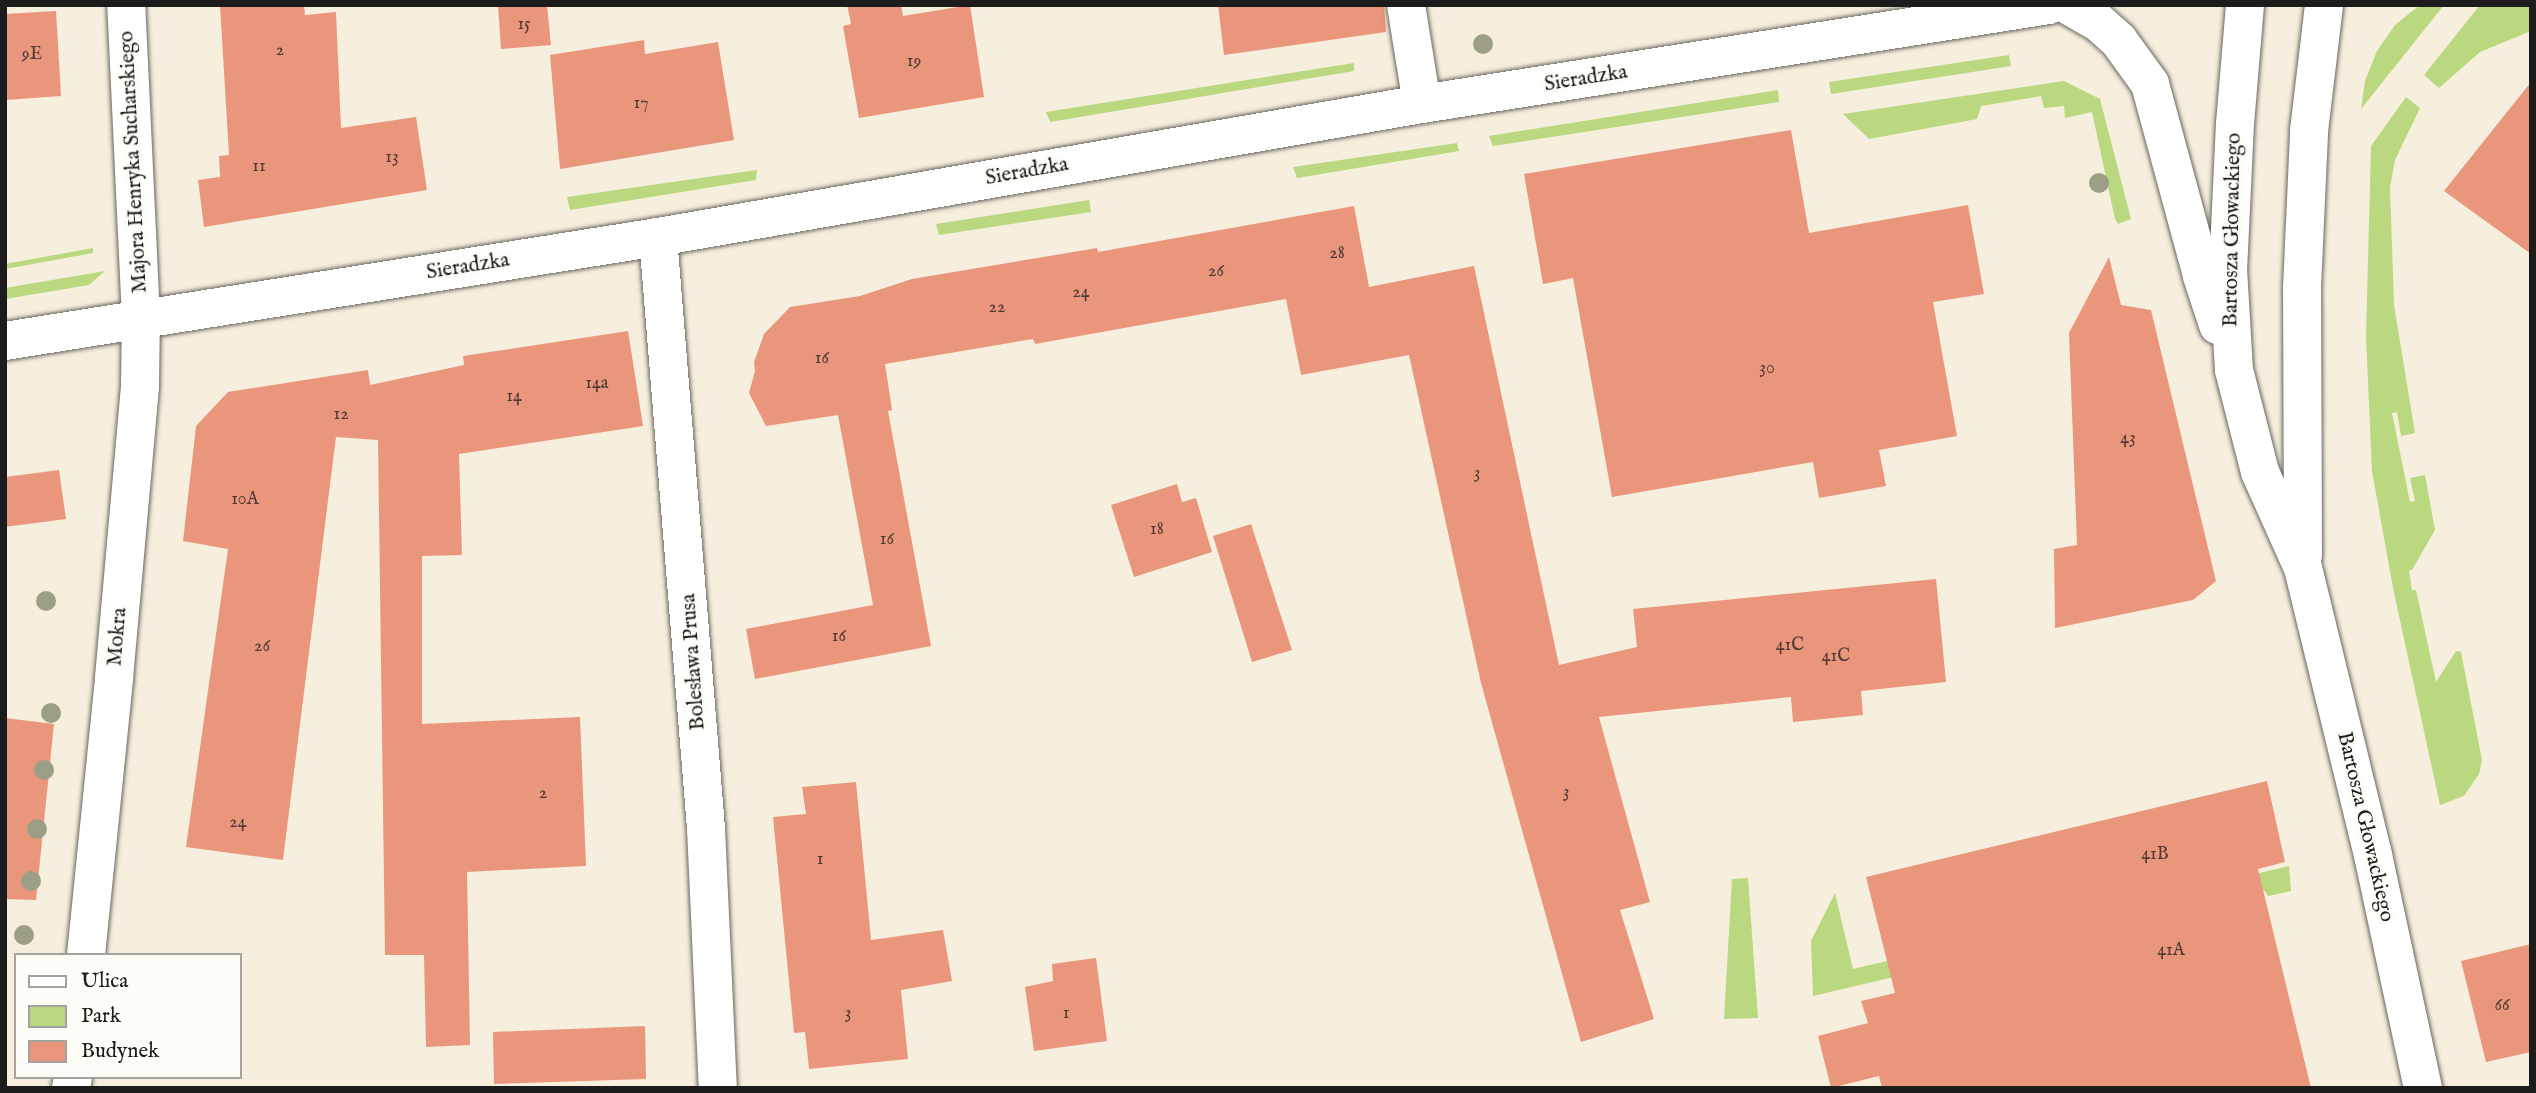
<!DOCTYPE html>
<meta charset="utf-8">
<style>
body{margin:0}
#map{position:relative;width:2536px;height:1093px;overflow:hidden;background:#f6efdd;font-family:"IM FELL English",serif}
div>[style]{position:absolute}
.green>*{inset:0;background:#b9d87f}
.building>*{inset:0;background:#ea967c}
.roads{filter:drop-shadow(0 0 2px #686660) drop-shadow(0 0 2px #686660)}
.street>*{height:38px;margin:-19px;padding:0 19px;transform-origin:19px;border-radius:19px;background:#fff}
.secondary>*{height:38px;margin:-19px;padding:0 19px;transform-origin:19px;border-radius:19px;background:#fff}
.primary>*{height:38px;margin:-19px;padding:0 19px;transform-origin:19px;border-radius:19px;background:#fff}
.trees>*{width:20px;height:20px;margin:-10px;border-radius:50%;background:#9c9f86}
span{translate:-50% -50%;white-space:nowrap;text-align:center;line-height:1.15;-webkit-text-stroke:7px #fdfcf7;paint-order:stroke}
.number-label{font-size:18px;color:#503a34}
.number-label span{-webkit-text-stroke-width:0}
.street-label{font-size:21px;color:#1c1c1c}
.frame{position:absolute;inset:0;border:7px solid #1c1c1c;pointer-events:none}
.legend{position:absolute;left:14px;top:953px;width:228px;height:126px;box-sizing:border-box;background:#fdfcf7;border:2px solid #a3a29f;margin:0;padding:9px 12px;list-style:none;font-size:21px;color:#1c1c1c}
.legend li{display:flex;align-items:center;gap:14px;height:35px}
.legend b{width:35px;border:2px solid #a3a29f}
</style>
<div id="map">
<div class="green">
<div style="clip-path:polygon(2420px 5px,2444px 5px,2361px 109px,2365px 81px,2377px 51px,2395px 25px)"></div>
<div style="clip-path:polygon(2480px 5px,2531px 5px,2531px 31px,2480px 52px,2439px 88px,2424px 75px)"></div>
<div style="clip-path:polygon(2009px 55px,2011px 66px,1831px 94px,1829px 82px)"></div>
<div style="clip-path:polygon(1354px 63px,1354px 71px,1050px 122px,1046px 112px)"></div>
<div style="clip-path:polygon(2064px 81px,2100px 99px,2131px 219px,2118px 224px,2115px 219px,2092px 112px,2065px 118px,2064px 106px,2044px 108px,2041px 96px,1981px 106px,1977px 119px,1869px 139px,1843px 114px)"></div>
<div style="clip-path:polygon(1778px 90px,1779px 102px,1493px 146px,1489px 136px)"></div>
<div style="clip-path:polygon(2406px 97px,2420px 108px,2395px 160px,2390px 187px,2394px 305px,2415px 433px,2401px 436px,2397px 412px,2392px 413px,2410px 502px,2415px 501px,2410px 478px,2425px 475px,2435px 530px,2412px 570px,2409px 570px,2412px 590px,2416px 590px,2436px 682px,2456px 651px,2461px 652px,2482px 760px,2479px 774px,2464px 796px,2440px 805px,2393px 588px,2372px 471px,2366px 337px,2371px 146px)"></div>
<div style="clip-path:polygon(1457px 143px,1459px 151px,1297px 178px,1293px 167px)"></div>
<div style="clip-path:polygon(757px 170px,756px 180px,570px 210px,567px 197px)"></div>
<div style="clip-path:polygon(1089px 200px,1091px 212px,939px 235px,936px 224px)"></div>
<div style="clip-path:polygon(93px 248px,93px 253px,5px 269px,5px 264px)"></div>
<div style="clip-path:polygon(105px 271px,89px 285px,5px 299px,5px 288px)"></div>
<div style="clip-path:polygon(2289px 866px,2291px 891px,2268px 896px,2264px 890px,1813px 996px,1811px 941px,1835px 893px,1853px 969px)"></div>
<div style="clip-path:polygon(1748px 878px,1758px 1018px,1724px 1019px,1732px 879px)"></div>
</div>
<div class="building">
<div style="clip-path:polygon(220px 5px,304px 5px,305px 15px,336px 12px,341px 128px,416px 117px,427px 190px,204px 227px,198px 180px,220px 177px,219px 156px,229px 155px)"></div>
<div style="clip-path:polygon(498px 5px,547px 5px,551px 45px,501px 49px)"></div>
<div style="clip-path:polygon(847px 5px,901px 5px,903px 16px,970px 5px,984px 97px,859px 118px,843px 26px,851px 24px)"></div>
<div style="clip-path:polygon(1218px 5px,1384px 5px,1386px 32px,1224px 55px)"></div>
<div style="clip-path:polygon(56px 11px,61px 96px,5px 100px,5px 14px)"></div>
<div style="clip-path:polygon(644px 40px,645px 54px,718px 42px,734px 140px,560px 169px,550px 55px)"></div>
<div style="clip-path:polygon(2531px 82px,2531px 254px,2444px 191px)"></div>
<div style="clip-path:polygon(1791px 130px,1809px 233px,1968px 205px,1984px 294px,1933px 302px,1957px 436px,1879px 450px,1886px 486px,1819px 498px,1813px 462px,1612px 497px,1573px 278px,1543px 284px,1524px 174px)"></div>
<div style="clip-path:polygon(1354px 206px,1369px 287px,1474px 266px,1559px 665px,1637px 647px,1633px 609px,1936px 579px,1946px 682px,1861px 691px,1863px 715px,1793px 722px,1791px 697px,1599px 717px,1650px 902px,1620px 910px,1654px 1019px,1581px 1042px,1481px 683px,1409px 355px,1301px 375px,1286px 299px,1035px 344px,1033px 339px,885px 364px,892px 410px,888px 411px,931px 646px,755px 679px,746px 629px,873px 605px,838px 415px,766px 426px,749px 393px,755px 371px,754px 362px,764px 334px,790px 307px,860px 296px,912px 279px,1097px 248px,1098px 252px)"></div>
<div style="clip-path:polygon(2109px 257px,2121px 305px,2151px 310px,2216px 581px,2193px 600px,2055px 628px,2054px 549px,2077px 545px,2069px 333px)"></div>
<div style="clip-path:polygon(628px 331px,643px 426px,459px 454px,462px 555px,422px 556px,422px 724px,580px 717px,586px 866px,467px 872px,470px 1045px,426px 1047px,424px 955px,385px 955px,378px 440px,336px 437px,283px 860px,186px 847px,228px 549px,183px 541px,196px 426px,228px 392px,368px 370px,370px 385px,464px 365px,463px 356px)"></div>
<div style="clip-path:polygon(59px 470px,66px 519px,5px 527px,5px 477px)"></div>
<div style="clip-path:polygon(1177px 484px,1182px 502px,1196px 498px,1212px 552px,1134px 577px,1111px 505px)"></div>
<div style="clip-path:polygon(1251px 524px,1292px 650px,1252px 662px,1213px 536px)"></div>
<div style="clip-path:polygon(5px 718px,54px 724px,36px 900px,5px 899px)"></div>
<div style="clip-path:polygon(2267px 781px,2285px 862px,2258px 869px,2311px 1088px,1882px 1088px,1879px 1076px,1831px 1088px,1818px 1036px,1868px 1023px,1861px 1001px,1895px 993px,1866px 877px)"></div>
<div style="clip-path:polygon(856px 782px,871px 940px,943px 930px,952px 981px,901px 990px,908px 1059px,809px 1069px,805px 1032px,794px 1033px,773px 817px,806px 814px,802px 787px)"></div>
<div style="clip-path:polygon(2531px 944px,2531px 1052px,2486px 1062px,2461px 961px)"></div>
<div style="clip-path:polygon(1096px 958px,1107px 1041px,1034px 1051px,1025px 987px,1053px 981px,1052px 964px)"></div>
<div style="clip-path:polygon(645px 1026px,646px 1079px,494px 1084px,493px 1032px)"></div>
</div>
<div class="roads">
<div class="street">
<div style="left:1406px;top:5px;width:100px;rotate:80.8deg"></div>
<div style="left:658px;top:237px;width:593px;rotate:85.36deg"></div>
<div style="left:706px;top:828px;width:260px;rotate:87.4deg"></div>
<div style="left:86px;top:955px;width:278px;rotate:-84.2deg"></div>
<div style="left:114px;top:678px;width:293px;rotate:-84.9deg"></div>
<div style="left:140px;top:386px;width:68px;rotate:-89.2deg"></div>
<div style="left:141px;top:318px;width:313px;rotate:-92.7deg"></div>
<div style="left:71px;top:1088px;width:11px;rotate:-80deg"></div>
</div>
<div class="secondary">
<div style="left:2068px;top:5px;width:34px;rotate:30deg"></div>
<div style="left:2098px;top:22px;width:28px;rotate:42deg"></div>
<div style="left:2119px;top:41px;width:53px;rotate:54.2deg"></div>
<div style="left:2150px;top:84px;width:199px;rotate:74.8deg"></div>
<div style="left:2202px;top:276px;width:52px;rotate:71.9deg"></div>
<div style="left:2245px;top:5px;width:118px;rotate:94.8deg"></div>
<div style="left:2235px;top:123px;width:146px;rotate:92.7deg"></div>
<div style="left:2228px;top:269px;width:101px;rotate:86.6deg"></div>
<div style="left:2234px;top:370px;width:105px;rotate:75.7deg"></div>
<div style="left:2260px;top:472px;width:105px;rotate:65.9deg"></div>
<div style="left:2303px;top:568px;width:295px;rotate:76.3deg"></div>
<div style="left:2373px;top:855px;width:238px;rotate:77.9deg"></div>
<div style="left:2303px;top:555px;width:267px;rotate:-90.2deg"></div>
<div style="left:2302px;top:288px;width:157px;rotate:-87.4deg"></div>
<div style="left:2309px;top:131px;width:127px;rotate:-83.2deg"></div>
</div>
<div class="primary">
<div style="left:5px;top:341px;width:661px;rotate:-9.05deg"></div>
<div style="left:658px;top:237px;width:775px;rotate:-9.88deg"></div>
<div style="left:1422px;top:104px;width:635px;rotate:-8.97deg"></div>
</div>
</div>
<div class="trees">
<div style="left:1483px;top:44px"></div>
<div style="left:2099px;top:183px"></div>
<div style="left:46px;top:601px"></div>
<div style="left:51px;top:713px"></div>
<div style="left:44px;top:770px"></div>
<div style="left:37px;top:829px"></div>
<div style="left:31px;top:881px"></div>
<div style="left:24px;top:935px"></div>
</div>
<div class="number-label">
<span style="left:524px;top:25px">15</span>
<span style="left:280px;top:51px">2</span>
<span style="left:32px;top:55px">9E</span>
<span style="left:914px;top:62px">19</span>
<span style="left:641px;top:104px">17</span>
<span style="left:392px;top:158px">13</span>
<span style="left:259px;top:167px">11</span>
<span style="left:1337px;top:254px">28</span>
<span style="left:1216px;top:272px">26</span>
<span style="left:1081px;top:293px">24</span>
<span style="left:997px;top:308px">22</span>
<span style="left:822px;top:359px">16</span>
<span style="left:1767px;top:369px">30</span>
<span style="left:597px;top:384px">14a</span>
<span style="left:514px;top:397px">14</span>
<span style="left:341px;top:415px">12</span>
<span style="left:2128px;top:439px">43</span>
<span style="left:1477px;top:474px">3</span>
<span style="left:245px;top:500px">10A</span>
<span style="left:1157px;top:530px">18</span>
<span style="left:887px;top:540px">16</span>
<span style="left:839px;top:637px">16</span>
<span style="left:1790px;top:646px">41C</span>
<span style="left:262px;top:647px">26</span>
<span style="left:1836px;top:657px">41C</span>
<span style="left:1566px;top:793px">3</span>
<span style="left:543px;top:794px">2</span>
<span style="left:238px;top:823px">24</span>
<span style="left:2155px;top:855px">41B</span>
<span style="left:820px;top:860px">1</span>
<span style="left:2171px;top:951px">41A</span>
<span style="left:2502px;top:1006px">66</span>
<span style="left:848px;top:1014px">3</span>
<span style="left:1066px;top:1014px">1</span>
</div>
<div class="street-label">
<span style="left:1586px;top:79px;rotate:-9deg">Sieradzka</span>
<span style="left:134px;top:162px;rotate:-93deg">Majora Henryka Sucharskiego</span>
<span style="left:1027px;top:172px;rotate:-10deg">Sieradzka</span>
<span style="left:2233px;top:230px;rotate:-89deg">Bartosza Głowackiego</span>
<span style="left:468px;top:267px;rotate:-9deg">Sieradzka</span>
<span style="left:118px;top:637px;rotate:-85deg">Mokra</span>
<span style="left:694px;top:662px;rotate:-94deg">Bolesława Prusa</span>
<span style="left:2365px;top:827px;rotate:77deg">Bartosza Głowackiego</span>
</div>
<div class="frame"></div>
<ul class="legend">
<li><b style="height:9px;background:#fff"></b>Ulica</li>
<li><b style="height:19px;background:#b9d87f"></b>Park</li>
<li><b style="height:19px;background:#ea967c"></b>Budynek</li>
</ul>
</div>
